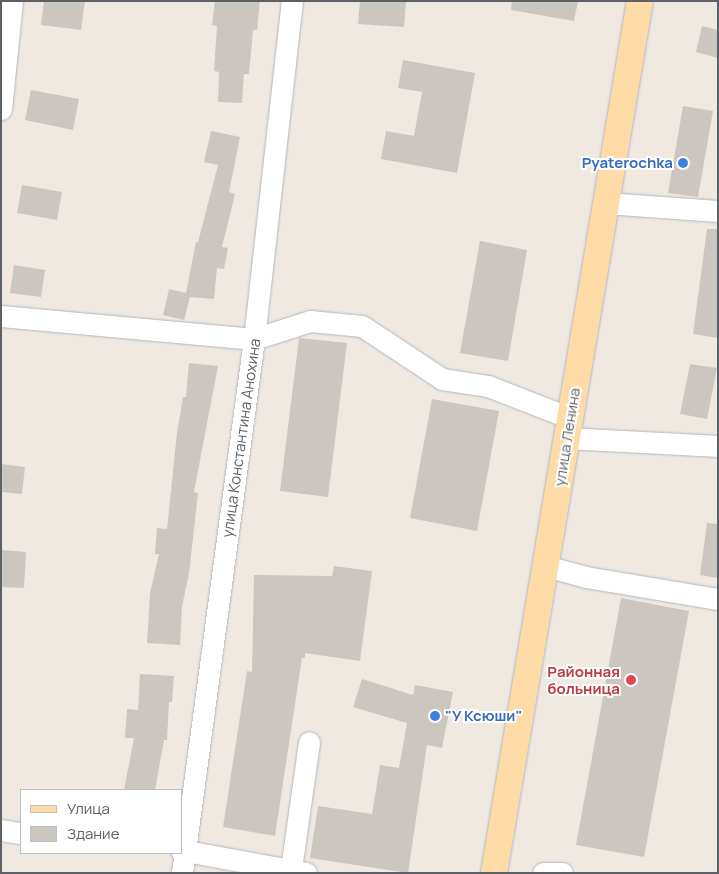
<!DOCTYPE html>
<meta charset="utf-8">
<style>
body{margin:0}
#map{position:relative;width:719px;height:874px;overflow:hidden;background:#efe9e2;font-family:Manrope,sans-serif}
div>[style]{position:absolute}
.building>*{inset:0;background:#ccc6c1}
.roads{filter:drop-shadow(0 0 1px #b3b7bb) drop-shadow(0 0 1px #b3b7bb)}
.minor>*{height:21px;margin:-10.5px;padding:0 10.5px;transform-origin:10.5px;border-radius:10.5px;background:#fff}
.major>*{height:26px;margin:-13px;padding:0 13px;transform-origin:13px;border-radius:13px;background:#ffdca7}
.dots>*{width:14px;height:14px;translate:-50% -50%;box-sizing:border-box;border:2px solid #fff;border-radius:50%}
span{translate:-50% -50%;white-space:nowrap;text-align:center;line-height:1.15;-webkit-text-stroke:4px #fff;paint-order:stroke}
.shop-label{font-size:15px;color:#366cbe;font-weight:700}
.right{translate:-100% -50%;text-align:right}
.left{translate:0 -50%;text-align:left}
.street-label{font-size:15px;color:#5b6164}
.health-label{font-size:15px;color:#be3a42;font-weight:700}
.frame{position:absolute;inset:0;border:2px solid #5b6164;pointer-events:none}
.legend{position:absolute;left:20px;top:789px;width:162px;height:65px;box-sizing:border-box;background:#fff;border:1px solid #bdc0c1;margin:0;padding:6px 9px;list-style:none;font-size:15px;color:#5b6164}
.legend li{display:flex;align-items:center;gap:10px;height:25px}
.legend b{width:25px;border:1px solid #bdc0c1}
</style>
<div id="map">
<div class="building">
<div style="clip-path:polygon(44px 1px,85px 1px,81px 30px,41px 25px)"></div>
<div style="clip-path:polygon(215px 1px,260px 1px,257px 30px,253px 30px,249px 74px,244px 74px,242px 103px,218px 102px,219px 72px,214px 71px,217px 26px,212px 25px)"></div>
<div style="clip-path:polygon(360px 1px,406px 1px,404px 27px,358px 24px)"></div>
<div style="clip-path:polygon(512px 1px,578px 1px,574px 21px,511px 10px)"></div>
<div style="clip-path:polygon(702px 26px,718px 30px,718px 58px,696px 52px)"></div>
<div style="clip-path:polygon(403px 60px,475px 73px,457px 173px,381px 159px,386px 131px,414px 136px,422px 92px,398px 88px)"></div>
<div style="clip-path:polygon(31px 90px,79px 99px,73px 130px,25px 120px)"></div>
<div style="clip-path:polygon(683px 106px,713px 111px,698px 197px,668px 193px)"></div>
<div style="clip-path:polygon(211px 131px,240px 137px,229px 192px,235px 194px,222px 247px,228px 248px,224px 269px,217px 268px,214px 299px,190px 297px,184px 320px,163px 315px,169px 289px,186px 293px,196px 242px,198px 242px,218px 165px,204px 162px)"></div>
<div style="clip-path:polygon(22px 185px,62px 192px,57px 220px,17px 213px)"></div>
<div style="clip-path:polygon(707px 229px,718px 229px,718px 338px,693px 334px)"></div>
<div style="clip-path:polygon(480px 241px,527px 250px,508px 361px,460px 353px)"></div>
<div style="clip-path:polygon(14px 265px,45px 270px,41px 297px,10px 293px)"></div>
<div style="clip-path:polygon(299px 338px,347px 343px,328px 497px,280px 491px)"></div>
<div style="clip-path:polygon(189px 363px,218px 366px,194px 492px,198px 493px,189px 574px,182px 606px,180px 645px,147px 643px,150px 593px,159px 554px,155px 554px,157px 528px,167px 529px,177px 433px,183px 397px,186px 397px)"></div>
<div style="clip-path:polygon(690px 364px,717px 368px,707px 419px,680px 414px)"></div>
<div style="clip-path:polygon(432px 399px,499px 411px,477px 531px,410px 518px)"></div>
<div style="clip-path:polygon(1px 464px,25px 467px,22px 494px,1px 492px)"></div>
<div style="clip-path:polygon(707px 523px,718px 524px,718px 578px,700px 575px)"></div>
<div style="clip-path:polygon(1px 550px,26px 552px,24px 588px,1px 587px)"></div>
<div style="clip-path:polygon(334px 566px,372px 571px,360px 661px,305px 653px,305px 658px,302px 658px,275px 836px,223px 827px,247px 671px,252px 672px,254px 575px,332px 576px)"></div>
<div style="clip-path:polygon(621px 598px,689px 611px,644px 857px,576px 845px)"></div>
<div style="clip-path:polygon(140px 674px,174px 676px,172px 702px,169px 702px,167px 740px,164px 740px,155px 790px,124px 790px,134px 738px,125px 738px,127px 709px,138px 710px)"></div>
<div style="clip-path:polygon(362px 679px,413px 695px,415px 685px,453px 692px,442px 748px,427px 745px,408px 873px,310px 858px,318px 806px,372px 814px,380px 765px,399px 768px,407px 723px,353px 707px)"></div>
</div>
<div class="roads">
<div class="minor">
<div style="left:1px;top:109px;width:109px;rotate:-84.2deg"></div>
<div style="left:606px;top:203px;width:112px;rotate:4.1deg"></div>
<div style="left:1px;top:316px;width:254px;rotate:5.2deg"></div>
<div style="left:254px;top:339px;width:59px;rotate:-17.8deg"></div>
<div style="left:310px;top:321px;width:52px;rotate:5.5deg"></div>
<div style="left:362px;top:326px;width:96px;rotate:33.5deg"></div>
<div style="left:442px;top:379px;width:47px;rotate:8.7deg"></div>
<div style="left:488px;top:386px;width:88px;rotate:21.3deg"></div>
<div style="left:567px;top:438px;width:151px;rotate:3deg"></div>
<div style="left:546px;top:566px;width:41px;rotate:15.4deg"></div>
<div style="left:586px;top:577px;width:134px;rotate:9.5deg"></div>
<div style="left:1px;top:830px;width:20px;rotate:9deg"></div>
<div style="left:181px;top:850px;width:127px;rotate:10.4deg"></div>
<div style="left:291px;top:869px;width:128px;rotate:-81.9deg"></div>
<div style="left:182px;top:873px;width:539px;rotate:-82.32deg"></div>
<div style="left:254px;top:339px;width:340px;rotate:-83.6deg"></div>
<div style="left:543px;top:873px;width:19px"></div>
</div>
<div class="major">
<div style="left:494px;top:873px;width:884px;rotate:-80.5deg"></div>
</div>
</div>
<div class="dots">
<div style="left:683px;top:163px;background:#3f7fe0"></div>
<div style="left:631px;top:680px;background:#e0444e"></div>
<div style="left:435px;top:716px;background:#3f7fe0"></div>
</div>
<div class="shop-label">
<span class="right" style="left:673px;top:163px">Pyaterochka</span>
<span class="left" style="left:445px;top:716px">"У Ксюши"</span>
</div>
<div class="street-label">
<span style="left:567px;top:437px;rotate:-81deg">улица Ленина</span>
<span style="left:241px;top:438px;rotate:-82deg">улица Константина Анохина</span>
</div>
<div class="health-label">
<span class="right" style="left:620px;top:680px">Районная<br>больница</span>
</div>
<div class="frame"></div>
<ul class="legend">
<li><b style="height:6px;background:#ffdca7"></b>Улица</li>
<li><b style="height:14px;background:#ccc6c1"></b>Здание</li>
</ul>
</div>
